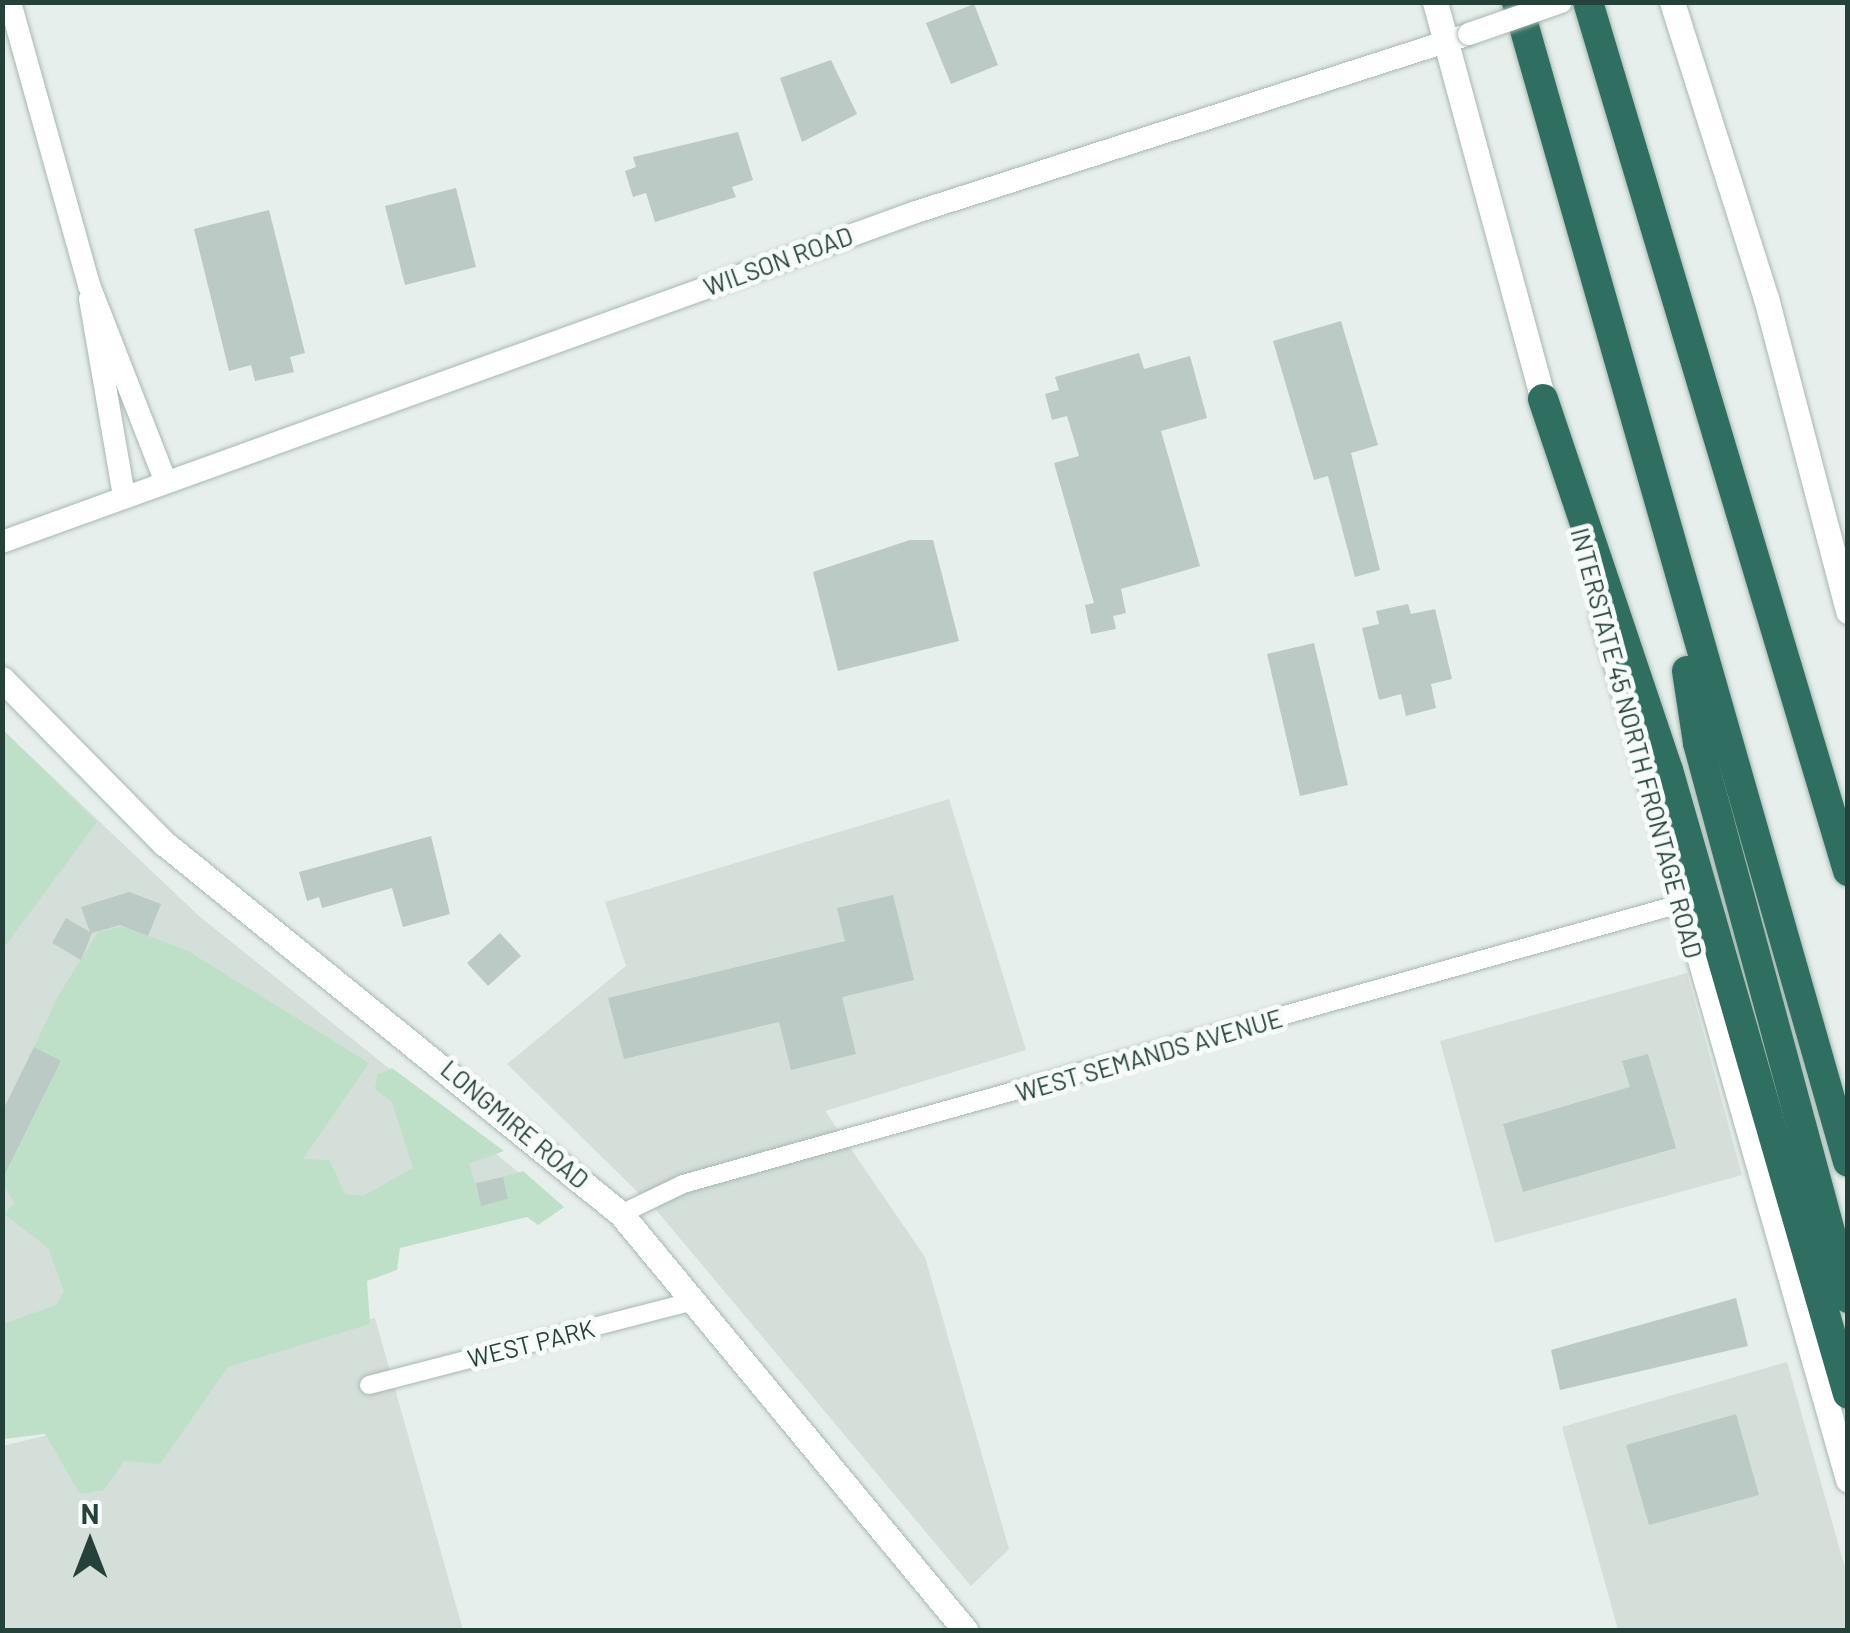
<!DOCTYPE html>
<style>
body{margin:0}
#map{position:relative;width:1850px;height:1633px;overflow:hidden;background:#e6efeb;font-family:Barlow,sans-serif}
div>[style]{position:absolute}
.built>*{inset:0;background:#d4dfda}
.green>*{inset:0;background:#bfe0c8}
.building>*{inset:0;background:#bbcac4}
.roads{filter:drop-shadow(0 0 2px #a8b8b2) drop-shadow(0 0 2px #a8b8b2)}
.minor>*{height:18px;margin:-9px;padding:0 9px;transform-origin:9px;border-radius:9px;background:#fff}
.tertiary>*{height:22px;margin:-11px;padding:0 11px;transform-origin:11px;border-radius:11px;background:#fff}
.secondary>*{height:25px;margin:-12.5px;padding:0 12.5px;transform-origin:12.5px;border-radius:12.5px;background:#fff}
.motorway>*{height:30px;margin:-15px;padding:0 15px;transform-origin:15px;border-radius:15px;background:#2f6f62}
.bridges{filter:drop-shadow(0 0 2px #a8b8b2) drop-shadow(0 0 2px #a8b8b2)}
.tertiary-bridge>*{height:22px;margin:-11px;padding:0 11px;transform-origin:11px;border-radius:11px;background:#fff}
span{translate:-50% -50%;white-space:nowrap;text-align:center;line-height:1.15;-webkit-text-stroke:10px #f7fbf9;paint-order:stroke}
.street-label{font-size:25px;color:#24423a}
.frame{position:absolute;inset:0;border:5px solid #24423a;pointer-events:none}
.north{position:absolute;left:40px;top:1493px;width:100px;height:100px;-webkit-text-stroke:8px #f7fbf9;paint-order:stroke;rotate:0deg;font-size:28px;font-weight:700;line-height:40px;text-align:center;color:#24423a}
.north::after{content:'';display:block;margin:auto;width:35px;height:45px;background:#24423a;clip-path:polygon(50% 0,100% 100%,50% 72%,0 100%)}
</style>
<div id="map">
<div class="built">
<div style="clip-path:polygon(2px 729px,199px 916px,557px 1203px,3px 1343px)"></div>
<div style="clip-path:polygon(949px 799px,1026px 1050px,825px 1111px,925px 1257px,1009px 1549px,971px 1586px,657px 1211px,507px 1064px,626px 966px,605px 902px)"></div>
<div style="clip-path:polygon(1687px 973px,1742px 1175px,1495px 1243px,1440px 1041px)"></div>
<div style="clip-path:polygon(375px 1318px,463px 1630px,3px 1630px,2px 1446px,61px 1432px,235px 1346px)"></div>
<div style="clip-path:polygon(1787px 1362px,1847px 1575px,1847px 1630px,1618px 1630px,1562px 1427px)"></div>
</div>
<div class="green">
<div style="clip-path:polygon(4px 731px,97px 822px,3px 949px,2px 732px)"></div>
<div style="clip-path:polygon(122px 926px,188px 951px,369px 1063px,303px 1159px,329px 1160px,345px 1194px,363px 1196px,413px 1168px,392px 1102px,375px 1089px,377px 1075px,392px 1068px,504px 1151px,469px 1164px,482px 1205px,508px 1199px,502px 1177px,523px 1171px,564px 1207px,538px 1225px,527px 1217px,400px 1248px,397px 1270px,367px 1281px,370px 1324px,228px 1367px,160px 1464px,124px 1461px,104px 1490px,80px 1494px,45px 1434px,3px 1439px,3px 1324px,56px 1305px,64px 1291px,48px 1248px,4px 1214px,14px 1204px,2px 1180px,61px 1061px,34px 1047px,58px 996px,98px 932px)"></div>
</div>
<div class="building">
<div style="clip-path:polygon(974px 4px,998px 65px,951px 84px,926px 23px)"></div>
<div style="clip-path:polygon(831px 60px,857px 114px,802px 142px,780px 78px)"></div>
<div style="clip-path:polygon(738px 132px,753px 180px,732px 187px,736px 197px,655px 222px,646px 193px,633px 197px,625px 171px,636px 167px,633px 157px)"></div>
<div style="clip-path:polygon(456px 188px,476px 267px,405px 285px,385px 206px)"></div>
<div style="clip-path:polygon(269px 210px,305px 353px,290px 357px,294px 372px,255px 381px,251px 365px,229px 371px,194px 229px)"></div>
<div style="clip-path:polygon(1341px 321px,1378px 445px,1351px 453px,1380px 570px,1355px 577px,1328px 476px,1314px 480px,1273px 341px)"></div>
<div style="clip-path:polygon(1139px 353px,1144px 369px,1190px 356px,1207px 418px,1161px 431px,1200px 566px,1121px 589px,1126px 613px,1113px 616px,1116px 629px,1091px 634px,1085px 605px,1094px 603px,1054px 463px,1079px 456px,1067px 416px,1052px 420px,1045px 394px,1059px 390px,1055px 377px)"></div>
<div style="clip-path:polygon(910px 540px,933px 540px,959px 641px,838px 671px,813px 572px)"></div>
<div style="clip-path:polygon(1408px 604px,1411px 614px,1435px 609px,1452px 679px,1431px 684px,1436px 708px,1406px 716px,1401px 694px,1379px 700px,1362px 628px,1379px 624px,1376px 611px)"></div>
<div style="clip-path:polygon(1314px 643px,1348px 785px,1300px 796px,1267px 654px)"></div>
<div style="clip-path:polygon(431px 836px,450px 914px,403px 927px,392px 888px,322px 908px,319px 897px,307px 901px,299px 872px)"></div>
<div style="clip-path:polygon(129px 892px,161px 904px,148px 936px,120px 925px,92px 933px,81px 960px,52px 943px,66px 918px,90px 932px,81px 907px)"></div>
<div style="clip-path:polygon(893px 895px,914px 980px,842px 997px,856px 1054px,791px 1070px,779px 1022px,624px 1059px,608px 998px,845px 941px,837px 908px)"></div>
<div style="clip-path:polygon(500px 933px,521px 956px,488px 986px,467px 963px)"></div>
<div style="clip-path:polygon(34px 1047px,61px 1061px,2px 1180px,2px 1112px)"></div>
<div style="clip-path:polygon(1648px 1054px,1676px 1148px,1523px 1192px,1503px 1124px,1630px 1087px,1622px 1061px)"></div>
<div style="clip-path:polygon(503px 1177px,508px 1199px,481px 1206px,476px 1183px)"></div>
<div style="clip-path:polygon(1736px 1298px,1748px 1346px,1560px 1390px,1551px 1350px)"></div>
<div style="clip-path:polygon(1736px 1414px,1759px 1495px,1649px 1525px,1626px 1445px)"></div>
</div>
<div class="roads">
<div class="minor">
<div style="left:621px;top:1214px;width:69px;rotate:-25.8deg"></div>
<div style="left:683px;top:1184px;width:1036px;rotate:-15.69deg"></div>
<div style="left:369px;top:1385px;width:336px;rotate:-14.5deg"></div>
</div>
<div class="tertiary">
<div style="left:10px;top:2px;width:294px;rotate:74.4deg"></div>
<div style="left:89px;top:285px;width:209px;rotate:68.7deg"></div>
<div style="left:90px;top:299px;width:199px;rotate:80.2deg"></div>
<div style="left:2px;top:542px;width:972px;rotate:-19.85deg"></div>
<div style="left:916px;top:212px;width:576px;rotate:-17.81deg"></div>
</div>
<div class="secondary">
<div style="left:1435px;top:2px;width:430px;rotate:74.8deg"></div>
<div style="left:1672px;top:2px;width:311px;rotate:72.4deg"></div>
<div style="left:1766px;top:298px;width:324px;rotate:75.3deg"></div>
<div style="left:1602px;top:615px;width:899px;rotate:74.12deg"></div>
<div style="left:2px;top:679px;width:231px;rotate:45.4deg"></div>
<div style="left:164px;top:843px;width:589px;rotate:39.07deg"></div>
<div style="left:621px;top:1214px;width:540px;rotate:50.41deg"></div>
</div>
<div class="motorway">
<div style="left:1517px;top:2px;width:1206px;rotate:74.07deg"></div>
<div style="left:1588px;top:2px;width:907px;rotate:73.34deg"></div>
<div style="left:1543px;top:399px;width:391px;rotate:71.4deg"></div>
<div style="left:1668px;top:770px;width:649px;rotate:73.91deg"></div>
<div style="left:1687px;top:671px;width:73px;rotate:81.3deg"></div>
<div style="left:1698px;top:743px;width:575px;rotate:74.88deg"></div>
</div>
</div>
<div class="bridges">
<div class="tertiary-bridge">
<div style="left:1469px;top:34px;width:97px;rotate:-19.2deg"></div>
</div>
</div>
<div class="street-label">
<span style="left:778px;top:261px;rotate:-20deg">WILSON ROAD</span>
<span style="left:1637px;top:743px;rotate:75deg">INTERSTATE 45 NORTH FRONTAGE ROAD</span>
<span style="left:1149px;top:1055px;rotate:-16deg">WEST SEMANDS AVENUE</span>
<span style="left:515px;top:1124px;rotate:40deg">LONGMIRE ROAD</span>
<span style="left:531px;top:1343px;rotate:-14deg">WEST PARK</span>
</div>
<div class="frame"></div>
<div class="north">N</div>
</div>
